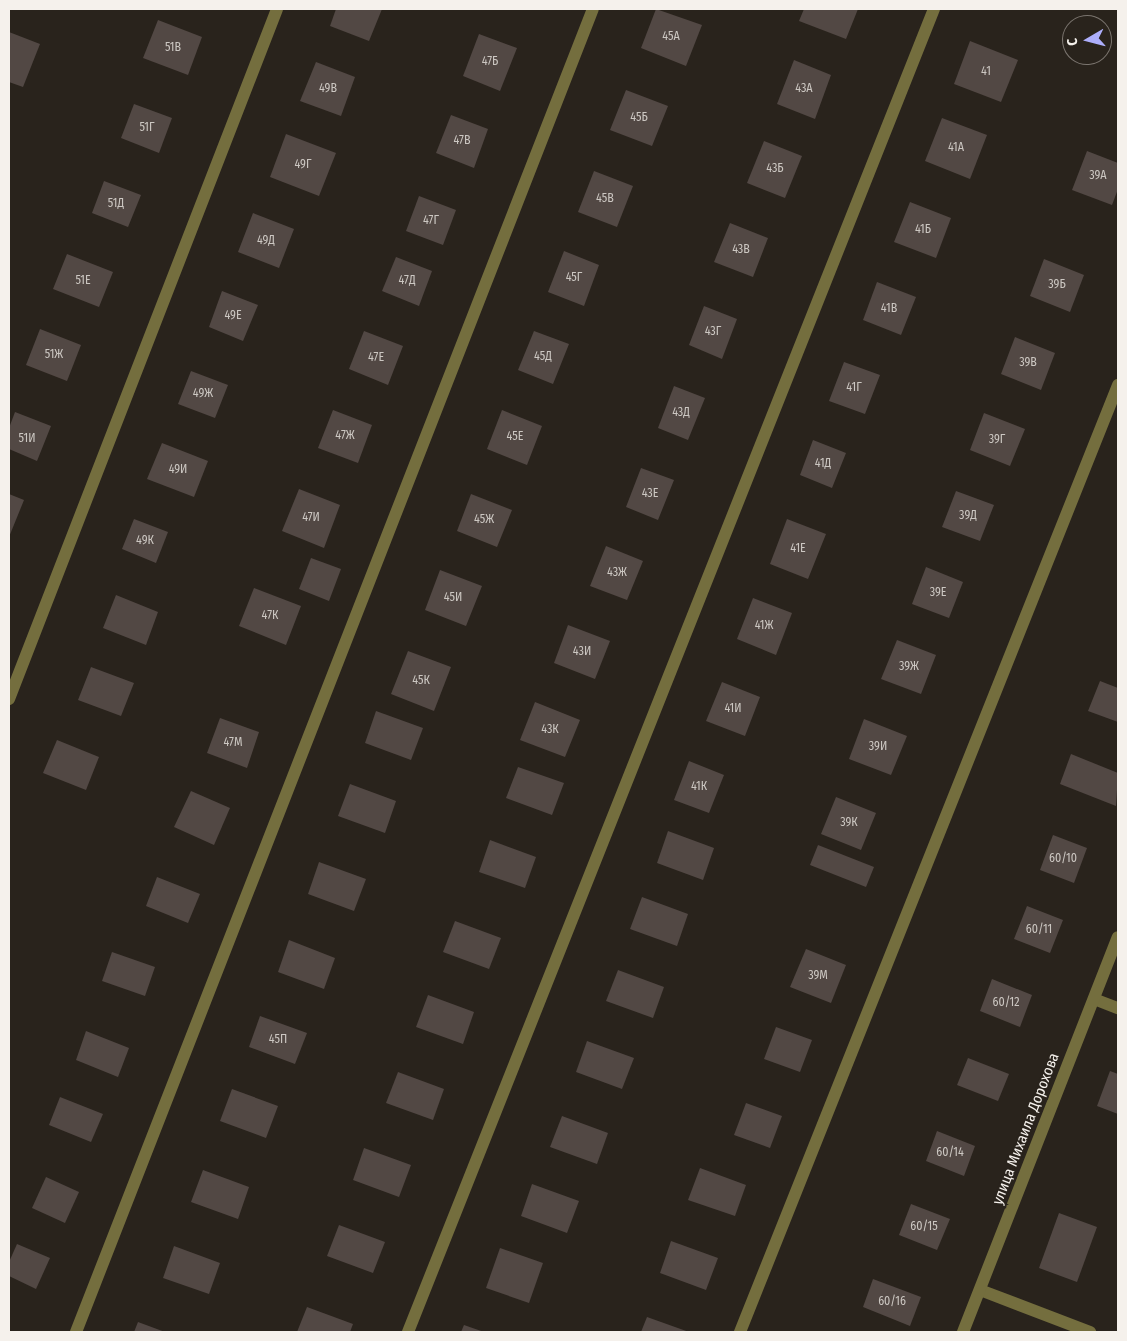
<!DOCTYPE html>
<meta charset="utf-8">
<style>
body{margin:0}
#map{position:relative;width:1127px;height:1341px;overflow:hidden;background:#29231c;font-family:"Fira Sans Condensed",sans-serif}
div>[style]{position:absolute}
.building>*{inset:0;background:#524844}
.minor>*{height:12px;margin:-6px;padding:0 6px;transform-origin:6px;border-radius:6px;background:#746e3e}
span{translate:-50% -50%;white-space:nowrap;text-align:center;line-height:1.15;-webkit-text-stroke:4px #29231c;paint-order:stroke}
.number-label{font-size:12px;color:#ccc7c2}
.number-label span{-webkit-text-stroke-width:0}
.street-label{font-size:15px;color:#f5f1ec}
.frame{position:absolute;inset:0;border:10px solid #f5f1ec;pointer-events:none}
.north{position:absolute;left:1062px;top:15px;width:50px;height:50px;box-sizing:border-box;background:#29231c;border:1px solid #7b756f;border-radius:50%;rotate:262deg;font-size:14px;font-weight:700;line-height:20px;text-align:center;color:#f5f1ec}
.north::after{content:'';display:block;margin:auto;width:18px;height:22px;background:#adaefb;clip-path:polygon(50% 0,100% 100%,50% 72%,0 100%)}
</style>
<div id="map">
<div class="building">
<div style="clip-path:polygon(336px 9px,382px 9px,369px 41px,330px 26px)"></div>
<div style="clip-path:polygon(656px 9px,702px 25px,686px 66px,641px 48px)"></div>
<div style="clip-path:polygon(804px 9px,858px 9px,846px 39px,799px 21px)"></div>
<div style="clip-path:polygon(158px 20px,202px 37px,188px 75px,143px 58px)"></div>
<div style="clip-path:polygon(9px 32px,40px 44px,23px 87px,9px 82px)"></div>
<div style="clip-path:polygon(479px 34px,517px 48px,500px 91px,463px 76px)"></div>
<div style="clip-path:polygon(970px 41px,1018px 60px,1001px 102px,954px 84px)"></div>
<div style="clip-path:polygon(794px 60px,831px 75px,815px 119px,777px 104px)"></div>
<div style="clip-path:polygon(316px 62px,355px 77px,341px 116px,300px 101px)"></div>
<div style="clip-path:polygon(626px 90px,668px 106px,652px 146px,610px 130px)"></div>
<div style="clip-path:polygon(134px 104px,172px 118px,159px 153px,121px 138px)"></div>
<div style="clip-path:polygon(451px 115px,488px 129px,474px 168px,436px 153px)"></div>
<div style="clip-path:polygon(942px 118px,987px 135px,970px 179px,925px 161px)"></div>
<div style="clip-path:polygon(286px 134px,336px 153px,319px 196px,270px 177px)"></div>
<div style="clip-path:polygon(764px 141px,802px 156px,785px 198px,747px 183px)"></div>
<div style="clip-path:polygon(1087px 151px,1118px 163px,1118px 189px,1112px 205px,1072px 190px)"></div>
<div style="clip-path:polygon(594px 171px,633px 186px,617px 227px,578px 212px)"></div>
<div style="clip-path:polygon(104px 181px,141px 195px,128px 227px,92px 213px)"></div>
<div style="clip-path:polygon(419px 196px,456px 210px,443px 245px,406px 231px)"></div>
<div style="clip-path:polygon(910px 202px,951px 218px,936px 258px,894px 242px)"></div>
<div style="clip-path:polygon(253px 213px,294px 229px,279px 268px,238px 252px)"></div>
<div style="clip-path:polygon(730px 223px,768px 238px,753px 277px,714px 262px)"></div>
<div style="clip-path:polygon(564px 251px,599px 265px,584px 306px,548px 292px)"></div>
<div style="clip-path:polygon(67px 254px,113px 272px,99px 307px,53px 289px)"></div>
<div style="clip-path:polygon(396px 257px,432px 271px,419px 306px,382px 291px)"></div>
<div style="clip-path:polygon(1044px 259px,1084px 275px,1070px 312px,1030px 296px)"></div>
<div style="clip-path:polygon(877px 282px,916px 297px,901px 335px,863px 320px)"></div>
<div style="clip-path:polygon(222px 291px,258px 305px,243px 341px,209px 327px)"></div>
<div style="clip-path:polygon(704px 306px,737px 319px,722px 359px,689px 345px)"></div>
<div style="clip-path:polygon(40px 329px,81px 345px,67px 381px,26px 365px)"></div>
<div style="clip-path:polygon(364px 331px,403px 346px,388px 385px,349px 369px)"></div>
<div style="clip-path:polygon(534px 331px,569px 344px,553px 384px,518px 370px)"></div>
<div style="clip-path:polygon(1015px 337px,1055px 353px,1041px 390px,1001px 374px)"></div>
<div style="clip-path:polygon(844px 362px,880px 375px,865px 414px,829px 401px)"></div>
<div style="clip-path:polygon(191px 371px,228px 385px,215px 418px,178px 404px)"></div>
<div style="clip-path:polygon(674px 386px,705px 398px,688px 440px,658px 428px)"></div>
<div style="clip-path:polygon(333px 410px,372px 425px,358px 463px,318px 448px)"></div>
<div style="clip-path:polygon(502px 410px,542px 426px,527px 465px,487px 449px)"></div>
<div style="clip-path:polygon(15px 412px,51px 426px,37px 461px,9px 449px,9px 428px)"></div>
<div style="clip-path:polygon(984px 413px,1025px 429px,1010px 466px,970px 450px)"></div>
<div style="clip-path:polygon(813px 440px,846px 453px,832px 488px,800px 475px)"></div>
<div style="clip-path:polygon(162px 443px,208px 461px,194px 497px,147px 479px)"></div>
<div style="clip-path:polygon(641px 468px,674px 480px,658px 520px,626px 507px)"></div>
<div style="clip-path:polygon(299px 489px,340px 505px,324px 548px,282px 531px)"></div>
<div style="clip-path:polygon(956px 491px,994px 505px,980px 541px,942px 527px)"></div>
<div style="clip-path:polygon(9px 494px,24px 500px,9px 537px)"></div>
<div style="clip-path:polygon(471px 494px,512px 510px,497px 547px,457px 531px)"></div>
<div style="clip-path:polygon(134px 519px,168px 532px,156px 563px,122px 549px)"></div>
<div style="clip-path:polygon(787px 519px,826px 534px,808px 579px,770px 564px)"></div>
<div style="clip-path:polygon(606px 546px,643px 561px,627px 600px,590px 586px)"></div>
<div style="clip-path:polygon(311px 558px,341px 569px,329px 601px,299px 589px)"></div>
<div style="clip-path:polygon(926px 567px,963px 582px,949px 618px,912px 604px)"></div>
<div style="clip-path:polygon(440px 570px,482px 586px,466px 626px,425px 610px)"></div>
<div style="clip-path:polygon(254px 588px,301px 606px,286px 645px,239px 626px)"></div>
<div style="clip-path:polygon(116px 595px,158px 612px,146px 645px,103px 628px)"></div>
<div style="clip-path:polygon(753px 598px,792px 613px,776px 655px,737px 639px)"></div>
<div style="clip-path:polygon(568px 625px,610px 641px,595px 679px,554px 663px)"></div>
<div style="clip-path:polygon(897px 640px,936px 655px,921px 694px,881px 679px)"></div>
<div style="clip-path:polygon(408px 651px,451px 667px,434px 711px,391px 694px)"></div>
<div style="clip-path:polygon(91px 667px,134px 683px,121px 716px,78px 700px)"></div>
<div style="clip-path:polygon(1100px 681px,1118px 688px,1118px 722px,1088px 711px)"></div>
<div style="clip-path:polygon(722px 682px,760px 697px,745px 736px,706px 721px)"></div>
<div style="clip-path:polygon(535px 702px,580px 720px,565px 757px,520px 740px)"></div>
<div style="clip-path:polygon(376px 711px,423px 728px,411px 760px,365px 743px)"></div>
<div style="clip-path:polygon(220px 718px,259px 732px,247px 768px,207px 753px)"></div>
<div style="clip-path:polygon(864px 719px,907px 736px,891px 775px,849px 759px)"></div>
<div style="clip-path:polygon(57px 740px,99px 757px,86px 790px,43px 773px)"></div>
<div style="clip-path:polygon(1071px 754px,1118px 773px,1116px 806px,1060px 784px)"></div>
<div style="clip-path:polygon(689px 761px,724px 775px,709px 813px,674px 800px)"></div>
<div style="clip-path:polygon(518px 767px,564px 783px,552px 815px,506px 798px)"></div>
<div style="clip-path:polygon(350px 784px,396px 801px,385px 833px,338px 816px)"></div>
<div style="clip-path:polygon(191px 791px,230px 808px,214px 845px,174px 827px)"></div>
<div style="clip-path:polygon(836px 797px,876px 813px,861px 850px,821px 834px)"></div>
<div style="clip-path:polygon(668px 831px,714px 848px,703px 880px,657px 863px)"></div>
<div style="clip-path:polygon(1053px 835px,1087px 848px,1074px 883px,1040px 870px)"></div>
<div style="clip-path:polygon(490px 840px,536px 857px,525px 888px,479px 872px)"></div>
<div style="clip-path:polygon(818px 845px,874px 867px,866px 887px,810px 865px)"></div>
<div style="clip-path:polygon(319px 862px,366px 879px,354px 911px,308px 894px)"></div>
<div style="clip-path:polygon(157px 877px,200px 894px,188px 923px,146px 906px)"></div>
<div style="clip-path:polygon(642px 897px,688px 914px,677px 946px,630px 929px)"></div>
<div style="clip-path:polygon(1027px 906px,1063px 920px,1050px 953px,1014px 939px)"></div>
<div style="clip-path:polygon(455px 921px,501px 938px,489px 969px,443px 952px)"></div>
<div style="clip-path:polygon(289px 940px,335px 958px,324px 989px,278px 972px)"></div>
<div style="clip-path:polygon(806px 949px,846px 965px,831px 1003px,790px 987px)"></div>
<div style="clip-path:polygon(112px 952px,155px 967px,145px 996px,102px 981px)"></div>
<div style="clip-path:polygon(618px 970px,664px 987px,653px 1018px,606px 1001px)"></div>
<div style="clip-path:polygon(992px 979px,1032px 995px,1020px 1027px,980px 1011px)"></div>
<div style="clip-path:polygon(428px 995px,474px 1012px,463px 1044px,416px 1027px)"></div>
<div style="clip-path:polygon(260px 1016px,307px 1033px,295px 1064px,249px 1047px)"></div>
<div style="clip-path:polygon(776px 1027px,812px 1040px,800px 1072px,764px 1059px)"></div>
<div style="clip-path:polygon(86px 1031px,129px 1048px,118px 1077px,76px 1060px)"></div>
<div style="clip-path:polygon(587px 1041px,634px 1058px,622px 1089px,576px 1072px)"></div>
<div style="clip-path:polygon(968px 1058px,1009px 1074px,998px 1101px,957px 1085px)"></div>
<div style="clip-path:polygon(1110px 1071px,1118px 1074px,1118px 1114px,1097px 1106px)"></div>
<div style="clip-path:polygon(398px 1072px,444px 1089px,433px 1120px,386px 1103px)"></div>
<div style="clip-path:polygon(232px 1089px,278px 1106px,266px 1138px,220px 1121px)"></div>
<div style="clip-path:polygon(60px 1097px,103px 1114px,91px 1142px,49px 1125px)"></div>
<div style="clip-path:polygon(746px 1103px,782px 1116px,770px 1148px,734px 1135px)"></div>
<div style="clip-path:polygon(562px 1116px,608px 1133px,597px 1164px,550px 1147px)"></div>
<div style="clip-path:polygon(937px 1131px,975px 1146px,964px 1176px,926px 1161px)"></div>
<div style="clip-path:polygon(364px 1148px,411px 1165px,399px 1197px,353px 1180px)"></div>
<div style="clip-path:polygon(700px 1168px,746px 1185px,735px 1216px,688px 1200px)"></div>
<div style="clip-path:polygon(203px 1170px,249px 1187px,238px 1219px,191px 1202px)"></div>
<div style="clip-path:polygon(46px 1177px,79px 1192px,65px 1223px,32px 1208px)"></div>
<div style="clip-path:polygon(532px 1184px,579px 1201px,567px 1233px,521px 1216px)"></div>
<div style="clip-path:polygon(911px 1204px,950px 1219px,937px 1250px,899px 1235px)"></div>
<div style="clip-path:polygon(1059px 1213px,1097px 1227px,1077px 1282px,1039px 1268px)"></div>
<div style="clip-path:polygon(339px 1225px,385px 1242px,373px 1273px,327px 1256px)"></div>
<div style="clip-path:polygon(671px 1241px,718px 1258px,706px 1290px,660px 1273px)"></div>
<div style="clip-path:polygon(17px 1244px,50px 1258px,36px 1289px,9px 1276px,9px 1262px)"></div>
<div style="clip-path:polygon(174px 1246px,220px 1263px,209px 1294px,163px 1278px)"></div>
<div style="clip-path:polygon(500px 1248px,543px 1263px,529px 1303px,486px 1288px)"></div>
<div style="clip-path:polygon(873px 1279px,921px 1297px,910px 1326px,863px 1307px)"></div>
<div style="clip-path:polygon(307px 1307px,353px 1324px,350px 1332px,297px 1332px)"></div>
<div style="clip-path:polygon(647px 1317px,689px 1332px,641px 1332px)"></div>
<div style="clip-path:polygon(138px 1322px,165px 1332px,134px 1332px)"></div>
<div style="clip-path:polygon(464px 1325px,484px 1332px,461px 1332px)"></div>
</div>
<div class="minor">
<div style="left:9px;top:699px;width:740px;rotate:-68.77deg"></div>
<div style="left:1094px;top:999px;width:26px;rotate:21deg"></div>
<div style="left:980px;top:1290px;width:118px;rotate:20.9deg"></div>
<div style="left:76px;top:1332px;width:1420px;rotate:-68.66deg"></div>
<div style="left:408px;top:1332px;width:1424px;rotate:-68.32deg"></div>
<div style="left:740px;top:1332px;width:1020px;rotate:-68.24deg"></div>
<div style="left:963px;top:1332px;width:424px;rotate:-68.6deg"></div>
</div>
<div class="number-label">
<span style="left:671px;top:37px">45А</span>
<span style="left:173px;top:48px">51В</span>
<span style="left:490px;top:62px">47Б</span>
<span style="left:986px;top:72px">41</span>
<span style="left:328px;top:89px">49В</span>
<span style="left:804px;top:89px">43А</span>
<span style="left:639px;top:118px">45Б</span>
<span style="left:147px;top:128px">51Г</span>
<span style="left:462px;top:141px">47В</span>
<span style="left:956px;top:148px">41А</span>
<span style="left:303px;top:165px">49Г</span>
<span style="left:775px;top:169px">43Б</span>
<span style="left:1098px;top:176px">39А</span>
<span style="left:605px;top:199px">45В</span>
<span style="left:116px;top:204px">51Д</span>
<span style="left:431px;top:221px">47Г</span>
<span style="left:923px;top:230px">41Б</span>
<span style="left:266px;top:241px">49Д</span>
<span style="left:741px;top:250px">43В</span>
<span style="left:574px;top:278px">45Г</span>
<span style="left:83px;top:281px">51Е</span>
<span style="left:407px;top:281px">47Д</span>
<span style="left:1057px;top:285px">39Б</span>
<span style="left:889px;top:309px">41В</span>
<span style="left:233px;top:316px">49Е</span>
<span style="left:713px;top:332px">43Г</span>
<span style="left:54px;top:355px">51Ж</span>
<span style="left:543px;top:357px">45Д</span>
<span style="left:376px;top:358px">47Е</span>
<span style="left:1028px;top:363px">39В</span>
<span style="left:854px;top:388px">41Г</span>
<span style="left:203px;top:394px">49Ж</span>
<span style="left:681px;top:413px">43Д</span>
<span style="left:345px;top:436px">47Ж</span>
<span style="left:515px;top:437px">45Е</span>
<span style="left:27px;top:439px">51И</span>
<span style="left:997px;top:440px">39Г</span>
<span style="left:823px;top:464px">41Д</span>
<span style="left:178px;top:470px">49И</span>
<span style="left:650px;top:494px">43Е</span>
<span style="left:968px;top:516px">39Д</span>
<span style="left:311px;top:518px">47И</span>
<span style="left:484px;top:520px">45Ж</span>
<span style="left:145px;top:541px">49К</span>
<span style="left:798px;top:549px">41Е</span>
<span style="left:617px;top:573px">43Ж</span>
<span style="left:938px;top:593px">39Е</span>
<span style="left:453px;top:598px">45И</span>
<span style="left:270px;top:616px">47К</span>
<span style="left:764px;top:626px">41Ж</span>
<span style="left:582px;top:652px">43И</span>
<span style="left:909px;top:667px">39Ж</span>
<span style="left:421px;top:681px">45К</span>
<span style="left:733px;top:709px">41И</span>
<span style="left:550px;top:730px">43К</span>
<span style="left:233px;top:743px">47М</span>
<span style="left:878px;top:747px">39И</span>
<span style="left:699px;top:787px">41К</span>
<span style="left:849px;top:823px">39К</span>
<span style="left:1063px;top:859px">60/10</span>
<span style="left:1039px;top:930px">60/11</span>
<span style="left:818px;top:976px">39М</span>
<span style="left:1006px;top:1003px">60/12</span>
<span style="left:278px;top:1040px">45П</span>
<span style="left:950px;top:1153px">60/14</span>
<span style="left:924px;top:1227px">60/15</span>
<span style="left:892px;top:1302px">60/16</span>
</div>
<div class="street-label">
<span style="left:1026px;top:1129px;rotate:-69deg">улица Михаила Дорохова</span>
</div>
<div class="frame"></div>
<div class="north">С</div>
</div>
